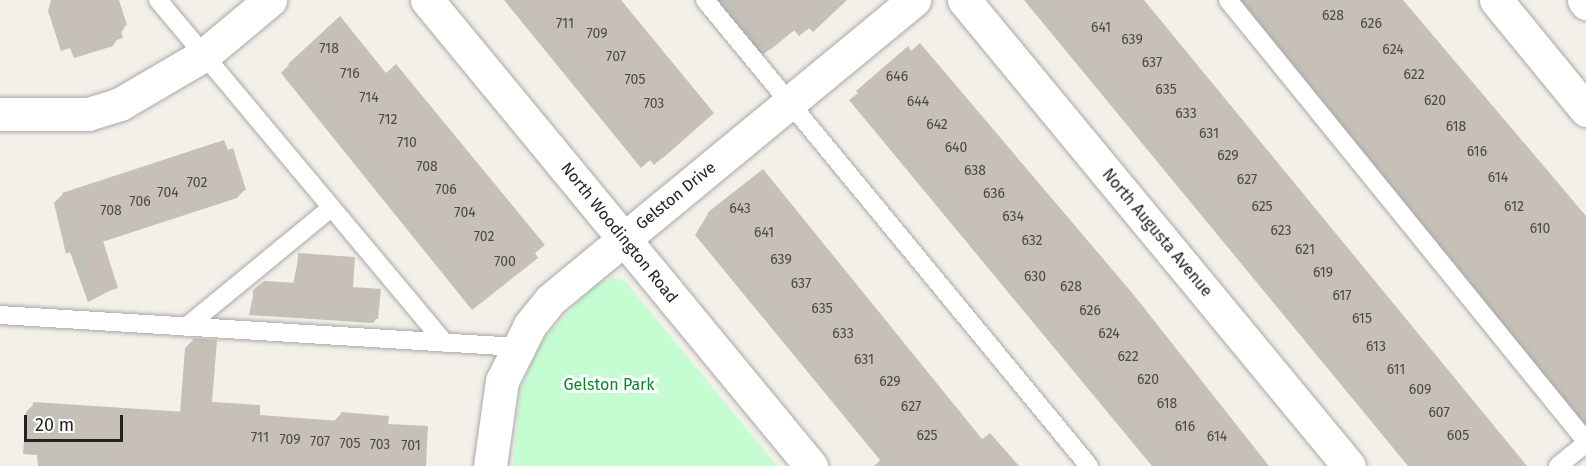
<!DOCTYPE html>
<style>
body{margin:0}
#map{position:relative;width:1586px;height:466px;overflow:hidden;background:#f2f0e8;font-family:"Fira Sans",sans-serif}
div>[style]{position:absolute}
.park>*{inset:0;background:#c5fcd2}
.shadow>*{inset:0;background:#0003}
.building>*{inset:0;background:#c7c0b7}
.roads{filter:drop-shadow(0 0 2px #a9a9a9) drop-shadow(0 0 2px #a9a9a9)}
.service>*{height:18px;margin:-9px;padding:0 9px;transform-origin:9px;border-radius:9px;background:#fff}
.minor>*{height:33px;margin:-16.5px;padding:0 16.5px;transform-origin:16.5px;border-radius:16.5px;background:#fff}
.tertiary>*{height:33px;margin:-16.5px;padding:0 16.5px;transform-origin:16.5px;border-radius:16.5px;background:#fff}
span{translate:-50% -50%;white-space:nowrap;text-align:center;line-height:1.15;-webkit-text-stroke:6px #fff;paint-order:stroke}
.number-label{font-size:14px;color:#4b4a47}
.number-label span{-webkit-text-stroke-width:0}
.street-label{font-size:16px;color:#222}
.park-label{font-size:16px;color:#078826}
.scale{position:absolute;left:24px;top:415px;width:99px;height:27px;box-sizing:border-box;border:3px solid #222;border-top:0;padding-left:8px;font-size:18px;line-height:21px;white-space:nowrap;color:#222;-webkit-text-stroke:4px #fff;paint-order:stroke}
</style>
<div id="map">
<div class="park">
<div style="clip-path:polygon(613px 278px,625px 281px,777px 466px,513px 466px,520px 393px,538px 344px,595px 284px)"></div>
</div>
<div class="shadow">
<div style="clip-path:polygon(117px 0,126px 25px,113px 46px,74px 58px,70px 48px,61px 51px,48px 11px,51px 0)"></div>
<div style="clip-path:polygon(504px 0,619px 0,704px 121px,654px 165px,650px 160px,641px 168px)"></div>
<div style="clip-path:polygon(715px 0,847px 0,813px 32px,809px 28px,799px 36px,794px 30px,761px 56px)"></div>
<div style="clip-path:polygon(1024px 0,1142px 0,1525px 466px,1408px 466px)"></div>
<div style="clip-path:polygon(1230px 0,1402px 0,1586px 219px,1586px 424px,1580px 429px)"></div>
<div style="clip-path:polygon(911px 53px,1268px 466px,1152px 466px,849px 100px)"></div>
<div style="clip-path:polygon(289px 65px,386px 75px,536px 258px,472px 310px,281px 73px)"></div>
<div style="clip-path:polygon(245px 189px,237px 198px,102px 242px,117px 287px,88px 302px,70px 252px,66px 254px,54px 203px,62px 195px)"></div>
<div style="clip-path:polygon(708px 214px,982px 441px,1017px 466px,885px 466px,695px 235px)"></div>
<div style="clip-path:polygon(299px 255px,377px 318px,373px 323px,249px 315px,254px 291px,293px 284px)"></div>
<div style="clip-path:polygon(193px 340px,211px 403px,258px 417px,333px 422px,341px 414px,386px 426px,425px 466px,38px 466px,37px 455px,23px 454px,26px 412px,34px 404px,180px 413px,185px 348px)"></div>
</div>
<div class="building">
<div style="clip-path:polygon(54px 0,119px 0,127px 25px,120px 28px,123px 38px,82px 51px,79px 41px,69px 44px)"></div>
<div style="clip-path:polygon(517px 0,621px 0,714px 113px,663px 158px,659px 153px,650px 161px)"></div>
<div style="clip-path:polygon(729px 0,843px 0,807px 30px,802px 24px,770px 50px)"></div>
<div style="clip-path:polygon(1038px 0,1144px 0,1527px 466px,1425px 466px)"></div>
<div style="clip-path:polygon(1244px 0,1403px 0,1586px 216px,1586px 422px)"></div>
<div style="clip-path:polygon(340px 16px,386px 73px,396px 64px,545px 245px,535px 253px,538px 258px,481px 303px,288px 64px)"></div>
<div style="clip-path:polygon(920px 43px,1133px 294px,1269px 466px,1167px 466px,915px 163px,856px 91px,908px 46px,911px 51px)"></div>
<div style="clip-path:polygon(224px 140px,228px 150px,233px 148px,246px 190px,102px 238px,118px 288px,97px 295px,79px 245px,74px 246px,62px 193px)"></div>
<div style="clip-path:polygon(763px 169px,982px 439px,990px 433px,1019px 466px,874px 466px,889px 452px,702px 226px,712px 218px,707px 213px)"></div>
<div style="clip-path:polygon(298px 253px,355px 257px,353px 287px,381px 289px,378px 319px,253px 311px,253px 290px,264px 281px,297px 283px)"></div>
<div style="clip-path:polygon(193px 338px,217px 340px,212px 402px,260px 405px,260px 415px,340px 421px,341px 412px,389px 416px,388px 424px,428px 426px,426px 466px,166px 466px,44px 458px,45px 447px,30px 446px,33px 402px,186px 412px)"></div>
</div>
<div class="roads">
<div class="service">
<div style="left:158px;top:0;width:447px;rotate:50.1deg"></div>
<div style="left:705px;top:0;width:604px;rotate:50.51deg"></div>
<div style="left:1228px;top:0;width:568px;rotate:50.93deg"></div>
<div style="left:0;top:315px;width:518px;rotate:3.54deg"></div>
<div style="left:186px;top:327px;width:188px;rotate:-39.4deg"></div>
<div style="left:1558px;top:466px;width:36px;rotate:-39deg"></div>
</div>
<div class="minor">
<div style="left:964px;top:0;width:604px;rotate:50.44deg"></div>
<div style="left:0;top:114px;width:88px"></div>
<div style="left:88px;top:114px;width:34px;rotate:-17deg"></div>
<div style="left:120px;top:104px;width:97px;rotate:-30.3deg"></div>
<div style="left:204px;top:55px;width:86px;rotate:-39.8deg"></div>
<div style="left:490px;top:466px;width:86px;rotate:-82deg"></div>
<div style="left:502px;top:381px;width:63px;rotate:-63.4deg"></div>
<div style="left:530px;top:325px;width:32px;rotate:-51deg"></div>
<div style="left:550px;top:300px;width:472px;rotate:-39.5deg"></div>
</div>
<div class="tertiary">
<div style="left:427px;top:0;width:604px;rotate:50.51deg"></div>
<div style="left:1496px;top:0;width:142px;rotate:50.7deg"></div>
<div style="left:1584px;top:0;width:4px;rotate:56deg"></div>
</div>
</div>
<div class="number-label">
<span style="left:1333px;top:16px">628</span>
<span style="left:565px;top:24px">711</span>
<span style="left:1371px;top:24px">626</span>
<span style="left:1101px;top:28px">641</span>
<span style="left:597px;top:34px">709</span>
<span style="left:1132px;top:40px">639</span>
<span style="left:329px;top:49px">718</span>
<span style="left:1393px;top:50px">624</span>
<span style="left:616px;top:57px">707</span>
<span style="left:1152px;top:63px">637</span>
<span style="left:350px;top:74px">716</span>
<span style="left:1414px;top:75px">622</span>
<span style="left:897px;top:77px">646</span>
<span style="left:635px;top:80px">705</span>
<span style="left:1166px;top:90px">635</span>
<span style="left:369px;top:98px">714</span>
<span style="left:1435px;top:101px">620</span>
<span style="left:918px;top:102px">644</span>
<span style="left:654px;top:104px">703</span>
<span style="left:1186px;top:114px">633</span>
<span style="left:388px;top:120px">712</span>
<span style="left:937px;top:125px">642</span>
<span style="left:1456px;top:127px">618</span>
<span style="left:1209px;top:134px">631</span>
<span style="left:407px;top:143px">710</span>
<span style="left:956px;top:148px">640</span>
<span style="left:1477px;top:152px">616</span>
<span style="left:1228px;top:156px">629</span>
<span style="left:427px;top:167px">708</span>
<span style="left:975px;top:171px">638</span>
<span style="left:1498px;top:178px">614</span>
<span style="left:1247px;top:180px">627</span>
<span style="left:197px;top:183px">702</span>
<span style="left:446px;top:190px">706</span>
<span style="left:168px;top:193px">704</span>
<span style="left:994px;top:194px">636</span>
<span style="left:140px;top:202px">706</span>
<span style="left:1262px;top:207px">625</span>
<span style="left:1514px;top:207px">612</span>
<span style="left:740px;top:209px">643</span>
<span style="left:111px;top:211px">708</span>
<span style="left:465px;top:213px">704</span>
<span style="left:1013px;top:217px">634</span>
<span style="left:1540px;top:229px">610</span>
<span style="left:1281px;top:231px">623</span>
<span style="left:764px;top:233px">641</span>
<span style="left:484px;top:237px">702</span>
<span style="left:1032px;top:241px">632</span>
<span style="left:1305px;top:250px">621</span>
<span style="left:781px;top:260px">639</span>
<span style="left:505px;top:262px">700</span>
<span style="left:1323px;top:273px">619</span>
<span style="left:1035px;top:277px">630</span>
<span style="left:801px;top:284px">637</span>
<span style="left:1071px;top:287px">628</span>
<span style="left:1342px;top:296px">617</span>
<span style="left:822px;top:309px">635</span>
<span style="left:1090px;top:311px">626</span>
<span style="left:1362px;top:319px">615</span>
<span style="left:843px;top:334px">633</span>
<span style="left:1109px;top:334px">624</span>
<span style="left:1376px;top:347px">613</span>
<span style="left:1128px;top:357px">622</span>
<span style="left:864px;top:360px">631</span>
<span style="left:1396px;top:370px">611</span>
<span style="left:1148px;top:380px">620</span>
<span style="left:890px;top:382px">629</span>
<span style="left:1420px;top:390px">609</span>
<span style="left:1167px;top:404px">618</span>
<span style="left:911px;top:407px">627</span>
<span style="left:1439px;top:413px">607</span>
<span style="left:1185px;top:427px">616</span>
<span style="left:927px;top:436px">625</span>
<span style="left:1458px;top:436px">605</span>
<span style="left:1217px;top:437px">614</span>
<span style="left:260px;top:438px">711</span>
<span style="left:290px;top:440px">709</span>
<span style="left:320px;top:442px">707</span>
<span style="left:350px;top:444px">705</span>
<span style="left:380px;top:445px">703</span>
<span style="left:411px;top:446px">701</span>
</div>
<div class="street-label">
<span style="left:676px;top:196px;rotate:-39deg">Gelston Drive</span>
<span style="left:619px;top:233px;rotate:51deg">North Woodington Road</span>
<span style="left:1157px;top:233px;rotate:50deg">North Augusta Avenue</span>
</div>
<div class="park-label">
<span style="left:609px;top:385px">Gelston Park</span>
</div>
<div class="scale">20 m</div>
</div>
